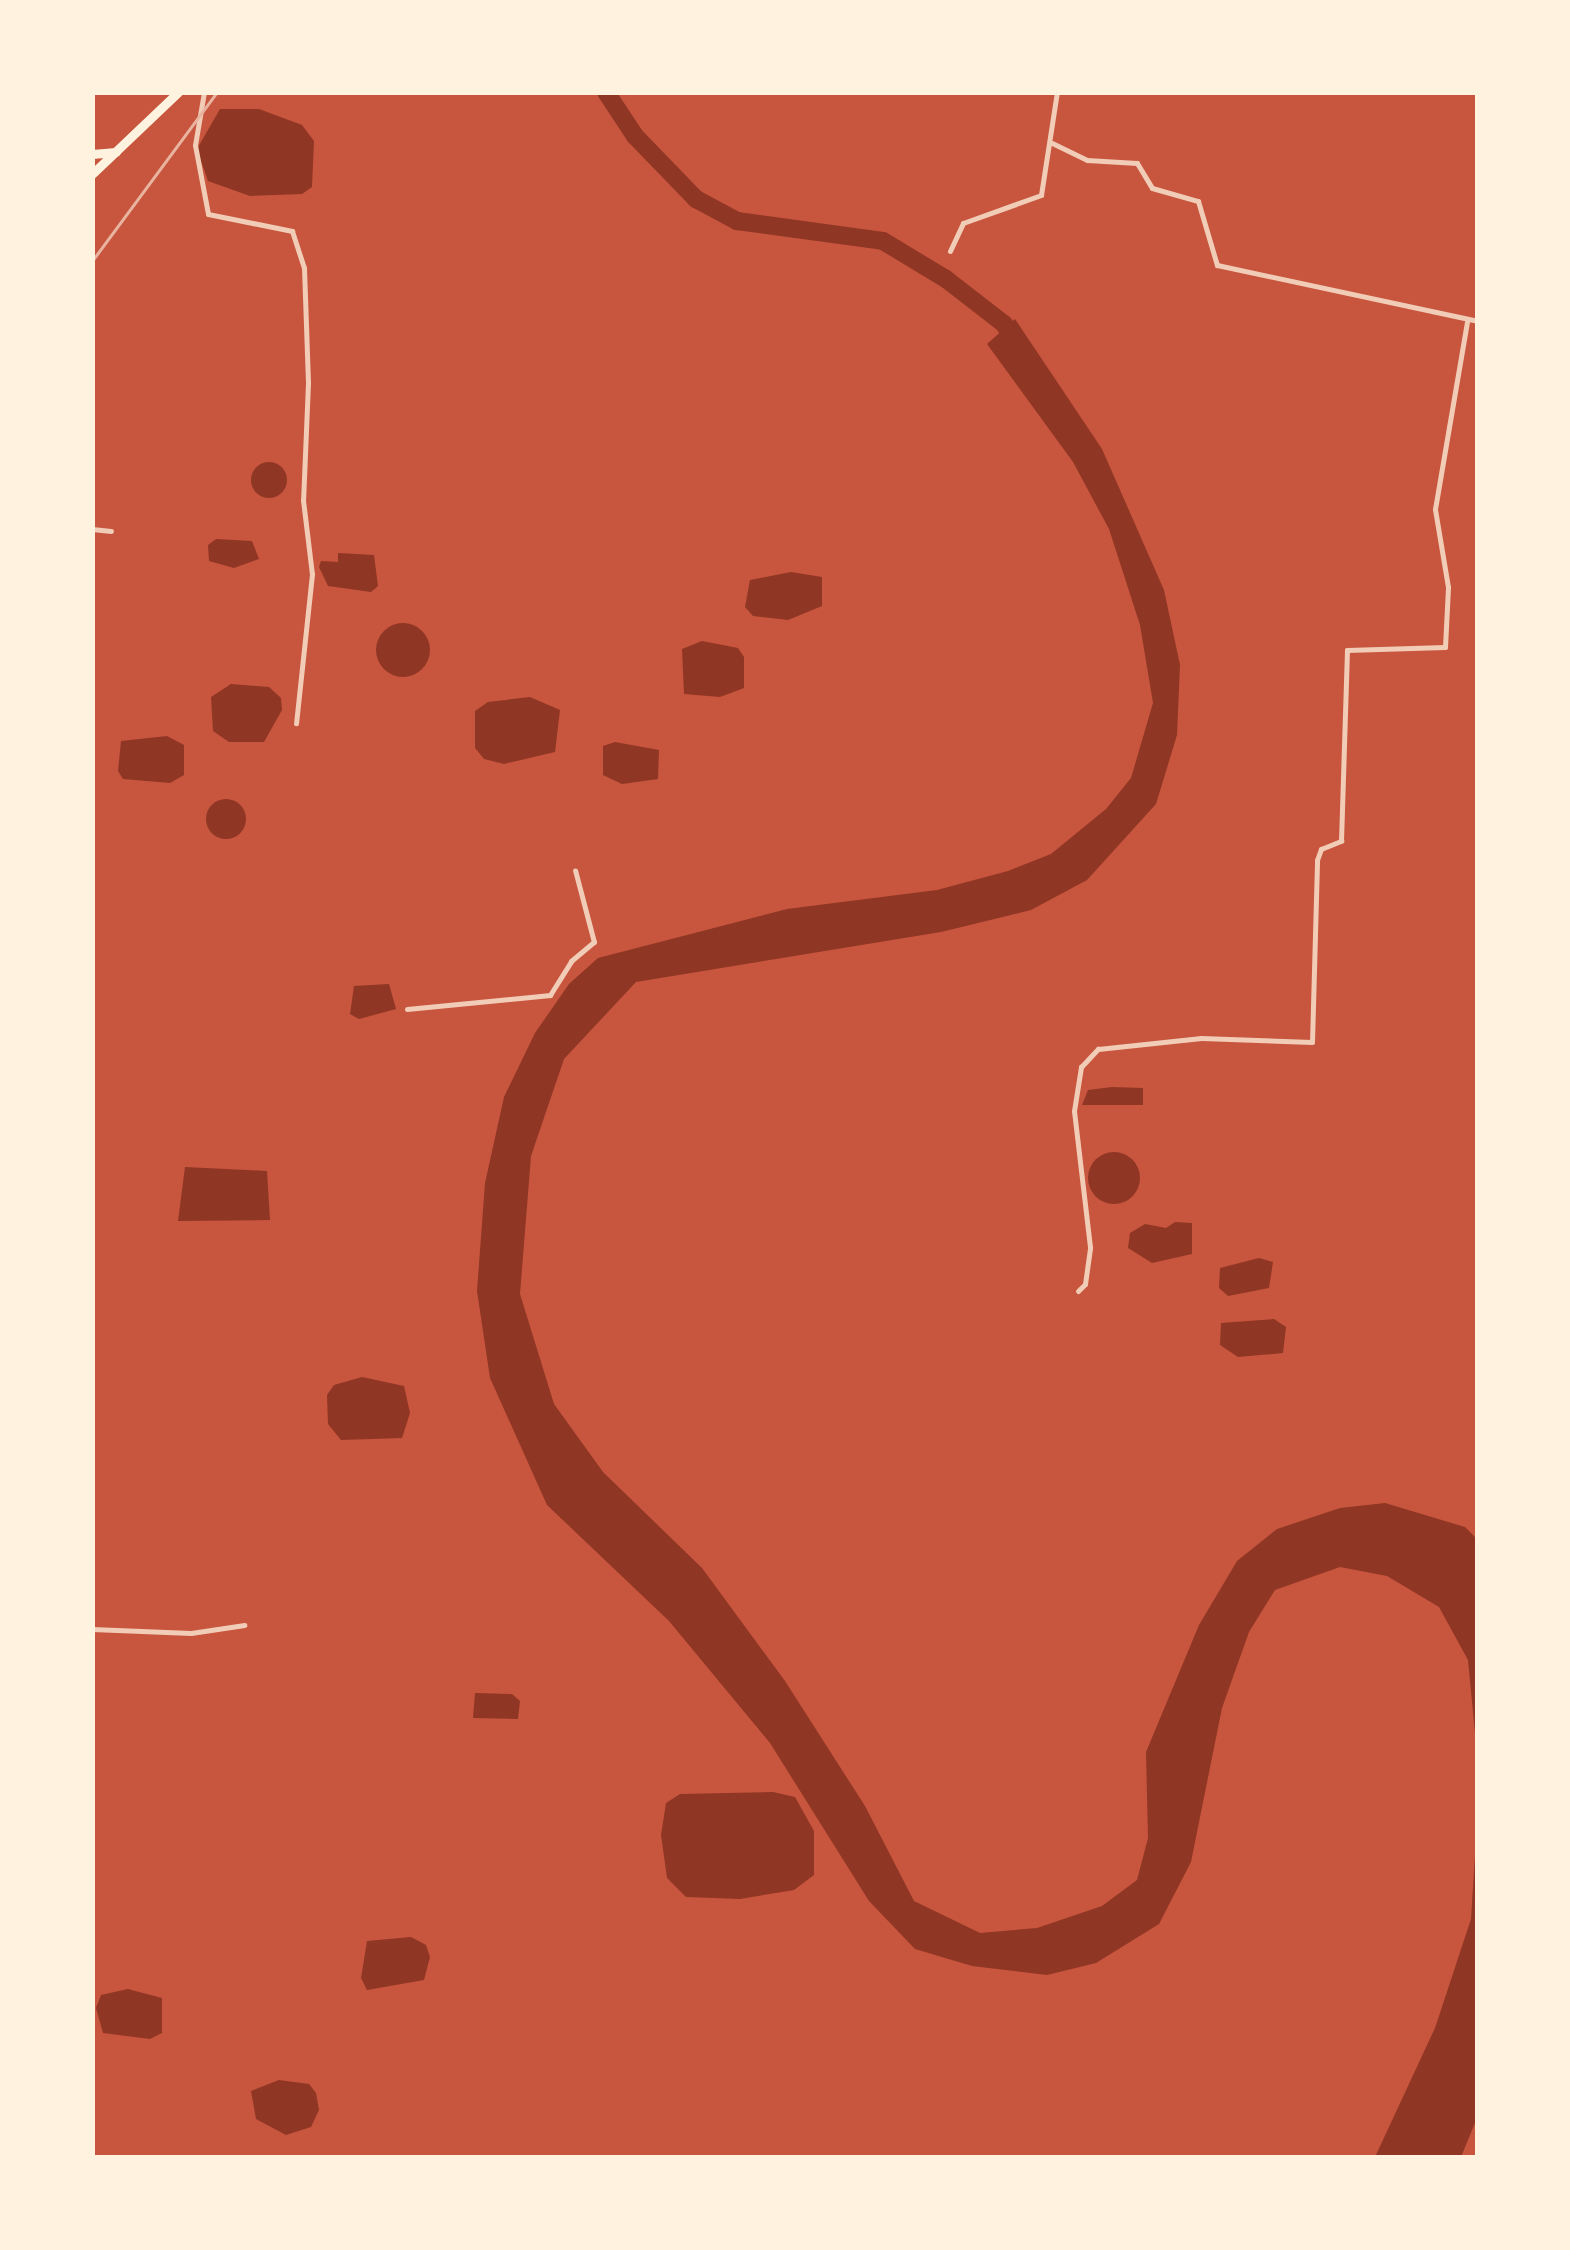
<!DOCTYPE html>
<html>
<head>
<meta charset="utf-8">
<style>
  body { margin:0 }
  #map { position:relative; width:1570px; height:2250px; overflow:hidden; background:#c8553d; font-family:Karla,sans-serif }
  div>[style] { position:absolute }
  .water>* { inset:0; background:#8f3625 }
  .round { border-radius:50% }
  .river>* { height:18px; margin:-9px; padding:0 9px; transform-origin:9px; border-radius:9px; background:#8f3625 }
  .minor>* { height:5px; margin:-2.5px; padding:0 2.5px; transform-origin:2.5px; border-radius:2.5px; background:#f1ccb7 }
  .primary>* { height:9px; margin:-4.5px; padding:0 4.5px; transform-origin:4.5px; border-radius:4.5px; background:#fff3e0 }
  .trunk>* { height:9px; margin:-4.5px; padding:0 4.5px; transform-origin:4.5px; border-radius:4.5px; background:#fff3e0 }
  .rail>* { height:2.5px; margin:-1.25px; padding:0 1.25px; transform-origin:1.25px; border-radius:1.25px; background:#e9b49f }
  span { translate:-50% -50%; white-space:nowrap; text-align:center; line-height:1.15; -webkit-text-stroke:9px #fff3e0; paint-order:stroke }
  .frame { position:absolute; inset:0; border:95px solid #fff3e0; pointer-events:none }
</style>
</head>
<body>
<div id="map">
  <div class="water">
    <div style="clip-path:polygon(220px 109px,259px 109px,302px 125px,314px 141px,312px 187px,302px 194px,250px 196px,208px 181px,197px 149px)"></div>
    <div style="clip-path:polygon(1015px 319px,1102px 449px,1164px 590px,1180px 665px,1177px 735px,1156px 804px,1087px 880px,1031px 910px,941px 932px,636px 982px,564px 1059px,531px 1156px,520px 1294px,554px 1404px,603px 1472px,702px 1568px,785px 1681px,865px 1806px,914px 1901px,980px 1933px,1037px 1928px,1102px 1906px,1137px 1880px,1148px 1838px,1146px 1752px,1199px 1625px,1237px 1561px,1277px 1529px,1340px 1508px,1385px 1503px,1465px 1527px,1477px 1539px,1477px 1754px,1468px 1660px,1439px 1607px,1387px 1576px,1340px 1567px,1275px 1590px,1249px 1632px,1222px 1708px,1191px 1862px,1159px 1924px,1096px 1963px,1047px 1975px,972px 1966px,915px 1949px,869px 1901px,770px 1743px,669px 1621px,547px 1505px,490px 1378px,477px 1291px,485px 1183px,504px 1097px,535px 1033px,569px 984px,598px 958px,787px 909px,937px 890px,1008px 871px,1051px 854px,1106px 809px,1131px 778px,1153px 703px,1140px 625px,1109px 529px,1073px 462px,987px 344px)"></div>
    <div class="round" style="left:251px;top:462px;width:36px;height:36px"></div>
    <div style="clip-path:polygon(216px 539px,252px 541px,259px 559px,234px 568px,209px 561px,208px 545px)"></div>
    <div style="clip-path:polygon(338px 553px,374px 555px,378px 586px,371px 592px,328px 586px,319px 567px,321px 561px,338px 562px)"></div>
    <div style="clip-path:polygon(791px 572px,822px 577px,822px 606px,788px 620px,753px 616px,745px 607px,750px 580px)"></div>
    <div class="round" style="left:376px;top:623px;width:54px;height:54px"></div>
    <div style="clip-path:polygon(702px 641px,738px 648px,744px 657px,744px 688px,720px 697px,684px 694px,682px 649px)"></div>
    <div style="clip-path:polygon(231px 684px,269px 687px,281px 698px,282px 710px,264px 742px,229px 742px,213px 731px,211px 697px)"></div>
    <div style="clip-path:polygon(530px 697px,560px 710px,555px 752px,504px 764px,484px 759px,475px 748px,475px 711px,488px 702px)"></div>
    <div style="clip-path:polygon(167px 736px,184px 745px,184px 775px,170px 783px,123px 779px,118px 771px,121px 741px)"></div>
    <div style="clip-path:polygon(615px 742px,659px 750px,658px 779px,622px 784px,603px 775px,603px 746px)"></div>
    <div class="round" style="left:206px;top:799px;width:40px;height:40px"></div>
    <div style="clip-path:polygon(389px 984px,396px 1009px,359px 1019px,350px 1014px,354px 986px)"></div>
    <div style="clip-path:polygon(1112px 1087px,1143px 1088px,1143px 1105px,1082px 1105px,1088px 1090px)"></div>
    <div class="round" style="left:1088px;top:1152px;width:52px;height:52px"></div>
    <div style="clip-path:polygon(185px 1167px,267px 1171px,270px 1220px,178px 1221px)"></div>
    <div style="clip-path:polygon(1175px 1222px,1192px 1223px,1192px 1254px,1152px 1263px,1128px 1248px,1130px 1233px,1145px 1224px,1166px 1228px)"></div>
    <div style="clip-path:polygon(1259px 1258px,1273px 1262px,1269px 1288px,1228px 1296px,1219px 1288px,1220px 1268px)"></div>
    <div style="clip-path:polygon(1274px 1319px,1286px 1327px,1283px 1353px,1238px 1357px,1220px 1345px,1221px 1323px)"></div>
    <div style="clip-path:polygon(362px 1377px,404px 1386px,410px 1413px,402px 1438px,341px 1440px,328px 1424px,327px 1395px,334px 1385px)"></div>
    <div style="clip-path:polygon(475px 1693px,512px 1694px,520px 1701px,518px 1719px,473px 1718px)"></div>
    <div style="clip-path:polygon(773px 1792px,795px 1797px,814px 1831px,814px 1875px,794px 1890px,740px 1899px,686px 1897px,667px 1878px,661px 1835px,666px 1803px,680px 1794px)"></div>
    <div style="clip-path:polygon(1477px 1823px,1477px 2118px,1461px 2157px,1375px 2157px,1435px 2028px,1471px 1919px)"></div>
    <div style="clip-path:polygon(411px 1937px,426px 1945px,430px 1957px,424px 1980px,367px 1990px,361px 1978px,367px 1941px)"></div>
    <div style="clip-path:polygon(128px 1989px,162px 1998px,162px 2033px,150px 2039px,103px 2033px,96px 2008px,101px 1995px)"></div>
    <div style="clip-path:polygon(279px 2080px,309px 2084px,316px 2093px,319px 2110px,311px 2127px,286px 2135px,256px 2119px,251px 2091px)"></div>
  </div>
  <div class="river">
    <div style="left:606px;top:92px;width:53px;rotate:56.6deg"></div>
    <div style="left:635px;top:136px;width:88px;rotate:45.9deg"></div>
    <div style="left:696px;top:199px;width:47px;rotate:28.2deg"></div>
    <div style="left:737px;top:221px;width:147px;rotate:7.8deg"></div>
    <div style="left:883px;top:241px;width:74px;rotate:31.1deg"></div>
    <div style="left:946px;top:279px;width:73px;rotate:37.8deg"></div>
    <div style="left:1004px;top:324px;width:28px;rotate:55deg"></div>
  </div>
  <div class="minor">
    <div style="left:204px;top:92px;width:54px;rotate:99.6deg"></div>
    <div style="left:195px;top:145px;width:70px;rotate:79.3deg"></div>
    <div style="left:208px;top:214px;width:86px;rotate:11.4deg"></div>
    <div style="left:292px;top:231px;width:39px;rotate:72deg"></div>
    <div style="left:304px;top:268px;width:115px;rotate:88deg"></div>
    <div style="left:308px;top:383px;width:117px;rotate:92.4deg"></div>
    <div style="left:303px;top:500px;width:75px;rotate:83.1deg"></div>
    <div style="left:312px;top:574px;width:150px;rotate:96.1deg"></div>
    <div style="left:1052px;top:143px;width:39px;rotate:26deg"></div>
    <div style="left:1087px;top:160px;width:50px;rotate:3.4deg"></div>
    <div style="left:1137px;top:163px;width:29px;rotate:59deg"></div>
    <div style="left:1152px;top:188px;width:48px;rotate:15.8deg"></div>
    <div style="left:1198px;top:201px;width:67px;rotate:73.5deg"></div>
    <div style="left:1217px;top:265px;width:267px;rotate:12.1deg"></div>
    <div style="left:950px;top:251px;width:31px;rotate:-65deg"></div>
    <div style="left:963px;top:223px;width:83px;rotate:-19.7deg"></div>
    <div style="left:1041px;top:195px;width:104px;rotate:-81.2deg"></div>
    <div style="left:92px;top:529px;width:19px;rotate:6deg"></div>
    <div style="left:407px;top:1009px;width:144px;rotate:-5.6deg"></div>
    <div style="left:550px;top:995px;width:40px;rotate:-58deg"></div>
    <div style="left:571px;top:961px;width:30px;rotate:-40deg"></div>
    <div style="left:594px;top:942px;width:74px;rotate:-104.8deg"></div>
    <div style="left:1078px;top:1291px;width:10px;rotate:-45deg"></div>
    <div style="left:1085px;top:1284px;width:37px;rotate:-82deg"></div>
    <div style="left:1090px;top:1247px;width:137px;rotate:-96.7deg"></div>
    <div style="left:1074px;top:1111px;width:45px;rotate:-81deg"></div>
    <div style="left:1081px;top:1067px;width:25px;rotate:-47deg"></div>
    <div style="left:1098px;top:1049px;width:104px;rotate:-6.1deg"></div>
    <div style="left:1201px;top:1038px;width:111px;rotate:2.1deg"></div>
    <div style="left:1312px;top:1042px;width:182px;rotate:-88.4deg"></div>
    <div style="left:1317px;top:860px;width:12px;rotate:-70deg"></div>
    <div style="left:1321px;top:849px;width:22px;rotate:-22deg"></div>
    <div style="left:1341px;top:841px;width:191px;rotate:-88.2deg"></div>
    <div style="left:1347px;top:650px;width:98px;rotate:-1.8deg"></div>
    <div style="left:1445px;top:647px;width:60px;rotate:-87.1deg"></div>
    <div style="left:1448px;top:587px;width:79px;rotate:-99.5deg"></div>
    <div style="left:1435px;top:509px;width:190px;rotate:-80.3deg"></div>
    <div style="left:92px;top:1629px;width:99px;rotate:2.3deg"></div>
    <div style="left:191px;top:1633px;width:54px;rotate:-8.6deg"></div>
  </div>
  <div class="primary">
    <div style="left:92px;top:154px;width:24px;rotate:-5deg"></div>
  </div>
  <div class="trunk">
    <div style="left:92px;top:174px;width:119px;rotate:-43.6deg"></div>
  </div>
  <div class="rail">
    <div style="left:92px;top:261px;width:210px;rotate:-53.5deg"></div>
  </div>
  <div class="frame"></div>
</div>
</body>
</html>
